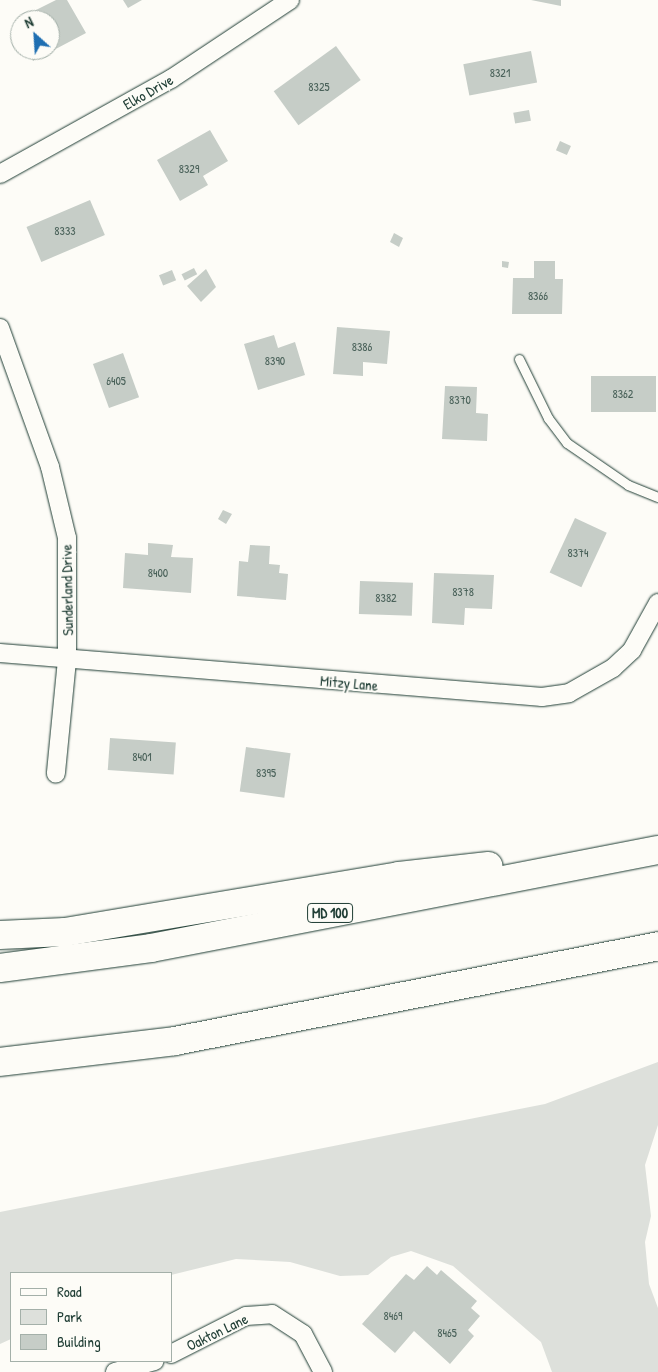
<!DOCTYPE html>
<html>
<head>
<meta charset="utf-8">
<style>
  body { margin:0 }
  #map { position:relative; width:658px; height:1372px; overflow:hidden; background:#fdfcf7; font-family:"Patrick Hand",sans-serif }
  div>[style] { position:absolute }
  .green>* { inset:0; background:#dde0db }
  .building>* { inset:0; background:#c6cdc7; transform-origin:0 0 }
  .roads { filter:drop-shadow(0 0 1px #1f3d34) drop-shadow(0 0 1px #1f3d34) }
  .service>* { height:9px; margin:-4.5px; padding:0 4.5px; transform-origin:4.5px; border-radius:4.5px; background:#fdfcf7 }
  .minor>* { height:18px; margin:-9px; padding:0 9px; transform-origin:9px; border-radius:9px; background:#fdfcf7 }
  .motorway>* { height:28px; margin:-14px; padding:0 14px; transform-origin:14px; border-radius:14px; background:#fdfcf7 }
  span { translate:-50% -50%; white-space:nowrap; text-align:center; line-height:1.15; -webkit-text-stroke:4px #fdfcf7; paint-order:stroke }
  .number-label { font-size:12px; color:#496159 }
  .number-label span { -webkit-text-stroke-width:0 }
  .shield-label span { padding:1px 4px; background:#fdfcf7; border:1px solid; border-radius:4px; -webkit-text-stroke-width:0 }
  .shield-label { font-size:14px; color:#1f3d34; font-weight:700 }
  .street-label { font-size:15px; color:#1f3d34 }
  .legend { position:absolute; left:10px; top:1272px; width:162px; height:90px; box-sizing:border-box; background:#fdfcf7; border:1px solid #a4b0a9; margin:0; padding:6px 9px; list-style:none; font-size:15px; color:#1f3d34 }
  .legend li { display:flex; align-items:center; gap:10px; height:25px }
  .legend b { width:25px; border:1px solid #a4b0a9 }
  .north { position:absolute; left:10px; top:10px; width:50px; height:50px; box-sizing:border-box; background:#fdfcf7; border:1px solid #a4b0a9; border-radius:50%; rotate:334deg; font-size:14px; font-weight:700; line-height:20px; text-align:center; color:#1f3d34 }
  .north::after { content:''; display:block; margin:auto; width:18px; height:22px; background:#1f6fb2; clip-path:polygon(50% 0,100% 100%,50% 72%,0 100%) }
</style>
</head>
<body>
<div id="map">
  <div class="green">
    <div style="clip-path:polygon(658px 1062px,658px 1125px,645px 1165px,651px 1216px,645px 1242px,649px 1284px,658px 1308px,658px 1372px,552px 1372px,541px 1342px,453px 1266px,411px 1251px,391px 1257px,368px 1275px,340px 1276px,290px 1262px,236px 1259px,171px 1275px,11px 1273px,11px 1339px,0 1344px,0 1212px,545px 1104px)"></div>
  </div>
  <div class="building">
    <div style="clip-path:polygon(56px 0,67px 0,86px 33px,33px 61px,27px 50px,50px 50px,50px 20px,22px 17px)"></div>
    <div style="clip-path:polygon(123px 0,142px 0,128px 8px)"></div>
    <div style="clip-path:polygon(531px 0,561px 0,561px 6px)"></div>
    <div style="clip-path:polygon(20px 24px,20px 39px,13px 28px)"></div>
    <div style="left:336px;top:46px;width:42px;height:77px;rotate:54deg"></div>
    <div style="left:531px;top:51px;width:32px;height:69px;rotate:79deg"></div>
    <div style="left:529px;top:110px;width:11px;height:16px;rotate:80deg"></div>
    <div style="clip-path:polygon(210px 130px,228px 161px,203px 176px,208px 185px,180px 201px,157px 160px)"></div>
    <div style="left:560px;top:141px;width:12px;height:10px;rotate:24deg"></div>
    <div style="left:90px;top:200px;width:38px;height:69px;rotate:67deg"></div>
    <div style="clip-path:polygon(394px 233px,403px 238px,399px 247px,390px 242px)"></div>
    <div style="clip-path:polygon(502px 261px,509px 262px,508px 268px,502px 267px)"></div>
    <div style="clip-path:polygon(534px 261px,555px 261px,555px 279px,563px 279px,562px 314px,512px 314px,513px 278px,534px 278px)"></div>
    <div style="left:194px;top:268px;width:7px;height:14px;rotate:63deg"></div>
    <div style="clip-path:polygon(206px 269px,216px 287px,201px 302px,187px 286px)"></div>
    <div style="left:172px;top:270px;width:11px;height:14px;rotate:68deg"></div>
    <div style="clip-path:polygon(337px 327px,390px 331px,387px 364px,363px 362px,363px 376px,333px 374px)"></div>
    <div style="clip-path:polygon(274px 335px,278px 348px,295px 342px,305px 375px,258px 390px,244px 344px)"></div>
    <div style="left:123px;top:353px;width:47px;height:32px;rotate:70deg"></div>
    <div style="left:591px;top:376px;width:65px;height:36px"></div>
    <div style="clip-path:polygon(445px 386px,477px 387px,476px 413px,488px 414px,487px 441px,442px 439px)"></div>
    <div style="clip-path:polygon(223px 510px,232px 514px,226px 524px,218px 519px)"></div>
    <div style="left:575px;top:518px;width:35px;height:60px;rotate:25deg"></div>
    <div style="clip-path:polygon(148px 543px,173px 545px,171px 557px,193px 558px,191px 593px,123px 588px,125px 553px,148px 555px)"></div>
    <div style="clip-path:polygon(250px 545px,270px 546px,269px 564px,280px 565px,279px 573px,288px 574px,286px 600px,237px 596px,239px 561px,248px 562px)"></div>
    <div style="clip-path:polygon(434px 573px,494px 575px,492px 609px,465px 608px,464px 625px,432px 623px)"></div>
    <div style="left:360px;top:581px;width:53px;height:33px;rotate:2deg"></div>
    <div style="left:110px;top:738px;width:66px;height:32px;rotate:4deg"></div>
    <div style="left:246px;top:747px;width:45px;height:45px;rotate:8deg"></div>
    <div style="clip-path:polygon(427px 1266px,437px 1275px,441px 1270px,477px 1301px,471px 1308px,480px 1316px,468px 1330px,474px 1336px,450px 1364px,414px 1331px,395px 1353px,362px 1324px,406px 1274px,414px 1280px)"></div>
  </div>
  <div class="roads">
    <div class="service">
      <div style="left:519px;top:359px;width:66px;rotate:63.8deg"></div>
      <div style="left:548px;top:418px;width:31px;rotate:53deg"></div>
      <div style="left:567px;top:443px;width:74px;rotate:34.5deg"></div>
      <div style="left:628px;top:485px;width:32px;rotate:22deg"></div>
    </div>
    <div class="minor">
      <div style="left:0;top:174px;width:196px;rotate:-29.1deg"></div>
      <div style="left:171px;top:79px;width:143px;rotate:-33.6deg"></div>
      <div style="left:0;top:328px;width:148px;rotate:70.2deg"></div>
      <div style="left:50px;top:467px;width:73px;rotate:76.5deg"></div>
      <div style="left:67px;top:538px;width:122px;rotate:90deg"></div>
      <div style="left:67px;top:660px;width:114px;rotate:95.6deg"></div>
      <div style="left:0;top:653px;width:544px;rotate:4.64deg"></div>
      <div style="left:542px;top:697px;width:27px;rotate:-8deg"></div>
      <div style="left:569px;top:693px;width:51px;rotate:-29.6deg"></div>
      <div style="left:613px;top:668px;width:26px;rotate:-43deg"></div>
      <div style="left:632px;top:650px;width:54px;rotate:-61deg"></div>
      <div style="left:171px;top:1354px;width:84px;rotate:-26.9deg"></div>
      <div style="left:246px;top:1316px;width:26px;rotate:-4deg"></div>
      <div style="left:272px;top:1314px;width:37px;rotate:33deg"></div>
      <div style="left:303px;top:1334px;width:43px;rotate:62.2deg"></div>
      <div style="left:115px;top:1372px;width:41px;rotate:-15.4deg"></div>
    </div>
    <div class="motorway">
      <div style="left:0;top:935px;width:65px;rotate:-2.6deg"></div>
      <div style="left:65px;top:932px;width:339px;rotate:-9.5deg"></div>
      <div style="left:399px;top:876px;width:90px;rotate:-6.4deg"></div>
      <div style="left:0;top:968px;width:152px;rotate:-7.5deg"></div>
      <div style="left:151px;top:948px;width:516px;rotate:-10.94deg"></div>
      <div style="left:0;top:1062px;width:176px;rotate:-6.8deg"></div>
      <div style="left:175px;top:1041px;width:492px;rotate:-11.1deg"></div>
    </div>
  </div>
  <div class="number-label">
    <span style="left:500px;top:73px">8321</span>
    <span style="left:319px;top:87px">8325</span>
    <span style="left:189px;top:169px">8329</span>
    <span style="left:65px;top:231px">8333</span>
    <span style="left:538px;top:296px">8366</span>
    <span style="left:362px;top:347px">8386</span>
    <span style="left:275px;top:361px">8390</span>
    <span style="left:116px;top:381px">6405</span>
    <span style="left:623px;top:394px">8362</span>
    <span style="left:460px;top:400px">8370</span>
    <span style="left:578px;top:553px">8374</span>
    <span style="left:158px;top:573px">8400</span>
    <span style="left:463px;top:592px">8378</span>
    <span style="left:386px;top:598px">8382</span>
    <span style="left:142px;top:757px">8401</span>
    <span style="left:266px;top:773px">8395</span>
    <span style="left:393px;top:1316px">8469</span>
    <span style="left:447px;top:1333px">8465</span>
  </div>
  <div class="shield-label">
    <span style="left:330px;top:913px">MD 100</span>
  </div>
  <div class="street-label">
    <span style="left:148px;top:92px;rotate:-30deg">Elko Drive</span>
    <span style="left:67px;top:590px;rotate:-91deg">Sunderland Drive</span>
    <span style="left:349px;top:683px;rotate:5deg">Mitzy Lane</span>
    <span style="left:217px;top:1332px;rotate:-26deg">Oakton Lane</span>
  </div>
  <ul class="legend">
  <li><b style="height:6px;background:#fdfcf7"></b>Road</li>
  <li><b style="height:14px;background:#dde0db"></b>Park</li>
  <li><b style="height:14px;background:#c6cdc7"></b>Building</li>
  </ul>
  <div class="north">N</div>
</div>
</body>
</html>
